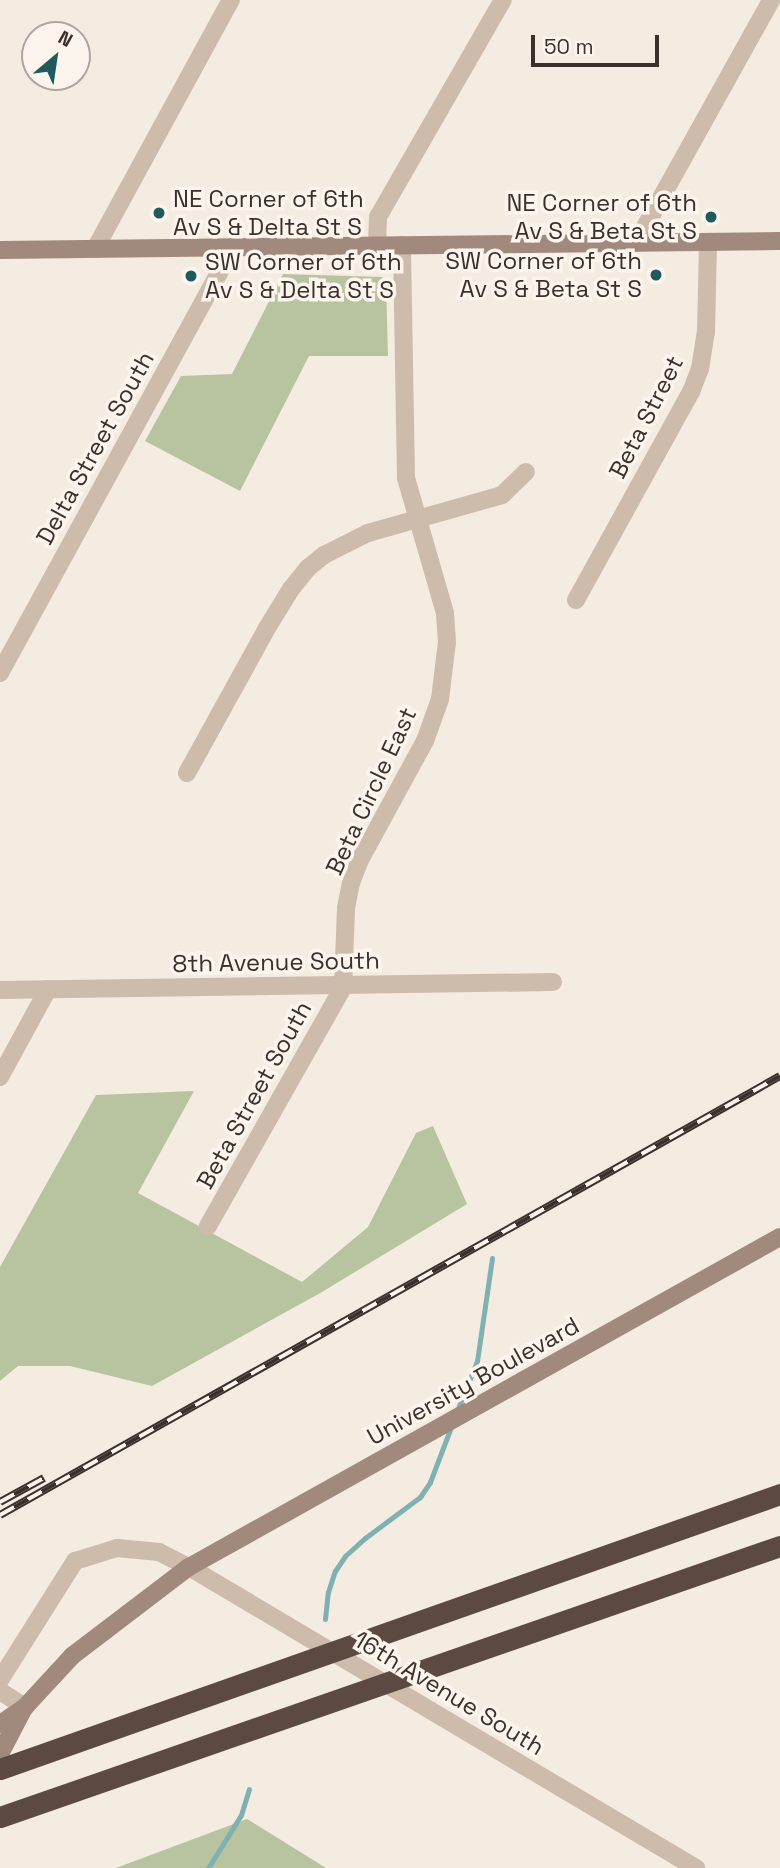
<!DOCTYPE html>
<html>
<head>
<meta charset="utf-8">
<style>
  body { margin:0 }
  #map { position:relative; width:780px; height:1868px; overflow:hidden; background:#f4ebe1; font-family:"Space Grotesk",sans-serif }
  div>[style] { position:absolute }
  .green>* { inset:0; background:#b8c4a0 }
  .stream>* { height:5px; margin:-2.5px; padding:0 2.5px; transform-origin:2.5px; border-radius:2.5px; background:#7fb0b2 }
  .minor>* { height:18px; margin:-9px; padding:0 9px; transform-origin:9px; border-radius:9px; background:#cdbbac }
  .tertiary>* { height:18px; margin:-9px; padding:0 9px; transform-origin:9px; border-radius:9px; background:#cdbbac }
  .secondary>* { height:18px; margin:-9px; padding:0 9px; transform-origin:9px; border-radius:9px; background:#a18a7d }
  .motorway>* { height:21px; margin:-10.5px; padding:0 10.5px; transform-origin:10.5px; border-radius:10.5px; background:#5c4a42 }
  .rail>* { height:8px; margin-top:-4px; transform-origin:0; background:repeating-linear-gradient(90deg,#fbf5ee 0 16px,#3b302b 0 32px); box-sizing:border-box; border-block:2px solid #3b302b }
  .dots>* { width:19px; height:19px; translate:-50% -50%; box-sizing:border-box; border:4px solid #fbf5ee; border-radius:50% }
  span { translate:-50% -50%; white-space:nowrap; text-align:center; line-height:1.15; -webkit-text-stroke:7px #fbf5ee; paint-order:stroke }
  .poi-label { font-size:24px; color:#3b302b }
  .left { translate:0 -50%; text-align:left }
  .right { translate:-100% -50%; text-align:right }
  .street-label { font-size:24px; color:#3b302b }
  .north { position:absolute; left:21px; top:21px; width:70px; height:70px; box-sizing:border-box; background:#fbf5ee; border:2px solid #aea6a0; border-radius:50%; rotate:29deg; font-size:19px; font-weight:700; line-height:28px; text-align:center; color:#3b302b }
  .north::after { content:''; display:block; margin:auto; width:24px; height:32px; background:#1f5a5e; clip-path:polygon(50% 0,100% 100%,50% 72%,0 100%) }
  .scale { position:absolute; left:531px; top:35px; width:128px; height:32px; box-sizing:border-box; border:4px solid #3b302b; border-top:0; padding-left:9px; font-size:21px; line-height:24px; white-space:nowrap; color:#3b302b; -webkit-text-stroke:5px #fbf5ee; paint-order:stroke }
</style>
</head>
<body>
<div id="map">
  <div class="green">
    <div style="clip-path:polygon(283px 274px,382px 277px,386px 283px,388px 356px,309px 356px,240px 491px,145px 441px,181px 376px,232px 374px)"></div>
    <div style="clip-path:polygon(194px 1091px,138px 1193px,302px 1282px,368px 1227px,416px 1133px,433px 1126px,467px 1204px,322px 1292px,152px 1386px,70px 1366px,18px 1366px,0 1381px,0 1267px,96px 1095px)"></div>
    <div style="clip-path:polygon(247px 1819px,326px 1868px,116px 1868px)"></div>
  </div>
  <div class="stream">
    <div style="left:457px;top:1411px;width:54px;rotate:-68.2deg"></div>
    <div style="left:477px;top:1361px;width:104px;rotate:-81.7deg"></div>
    <div style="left:325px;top:1619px;width:27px;rotate:-84deg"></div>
    <div style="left:328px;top:1592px;width:22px;rotate:-72deg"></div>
    <div style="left:335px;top:1571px;width:18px;rotate:-56deg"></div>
    <div style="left:345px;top:1556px;width:27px;rotate:-42deg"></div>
    <div style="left:365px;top:1538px;width:69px;rotate:-36.7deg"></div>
    <div style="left:420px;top:1497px;width:18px;rotate:-56deg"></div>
    <div style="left:430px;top:1482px;width:59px;rotate:-69.1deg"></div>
    <div style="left:208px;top:1868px;width:62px;rotate:-58.1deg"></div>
    <div style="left:241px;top:1815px;width:27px;rotate:-73deg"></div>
  </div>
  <div class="minor">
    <div style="left:636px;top:243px;width:278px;rotate:-60.9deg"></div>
    <div style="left:377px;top:245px;width:28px;rotate:-88deg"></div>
    <div style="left:378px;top:217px;width:250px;rotate:-60.1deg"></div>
    <div style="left:95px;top:249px;width:284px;rotate:-61.4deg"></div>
    <div style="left:576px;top:600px;width:238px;rotate:-61.1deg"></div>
    <div style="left:691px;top:392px;width:25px;rotate:-69deg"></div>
    <div style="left:700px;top:369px;width:37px;rotate:-81deg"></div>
    <div style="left:706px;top:332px;width:90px;rotate:-88.7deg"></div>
    <div style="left:0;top:673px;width:486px;rotate:-61.3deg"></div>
    <div style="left:187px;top:773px;width:166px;rotate:-61.1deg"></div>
    <div style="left:267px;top:628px;width:46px;rotate:-58.4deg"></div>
    <div style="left:291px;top:589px;width:27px;rotate:-51deg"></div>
    <div style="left:308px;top:568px;width:21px;rotate:-39deg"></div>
    <div style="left:324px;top:555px;width:49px;rotate:-26.6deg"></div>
    <div style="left:368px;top:533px;width:139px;rotate:-15.8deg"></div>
    <div style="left:502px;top:495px;width:33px;rotate:-44deg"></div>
    <div style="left:0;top:990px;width:553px;rotate:-0.83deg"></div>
    <div style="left:0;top:1077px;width:100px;rotate:-61.4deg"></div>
    <div style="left:208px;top:1226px;width:274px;rotate:-60.5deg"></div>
    <div style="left:343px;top:987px;width:79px;rotate:-87.8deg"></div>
    <div style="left:346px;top:908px;width:25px;rotate:-79deg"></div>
    <div style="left:351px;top:883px;width:25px;rotate:-69deg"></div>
    <div style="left:360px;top:860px;width:136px;rotate:-61.4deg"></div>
    <div style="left:425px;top:741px;width:45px;rotate:-70.3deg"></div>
    <div style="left:440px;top:699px;width:57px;rotate:-83deg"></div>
    <div style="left:447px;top:642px;width:29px;rotate:-94deg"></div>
    <div style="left:445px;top:613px;width:141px;rotate:-106.1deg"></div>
    <div style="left:406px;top:478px;width:233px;rotate:-91deg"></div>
    <div style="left:0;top:1680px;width:141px;rotate:-57.8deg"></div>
    <div style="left:75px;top:1561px;width:44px;rotate:-17.2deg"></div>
    <div style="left:117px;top:1548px;width:42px;rotate:5.4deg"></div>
    <div style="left:159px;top:1552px;width:34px;rotate:27deg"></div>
    <div style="left:0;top:1691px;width:30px;rotate:33deg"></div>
  </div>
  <div class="tertiary">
    <div style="left:189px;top:1567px;width:590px;rotate:30.7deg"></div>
  </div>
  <div class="secondary">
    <div style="left:0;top:250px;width:780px;rotate:-0.66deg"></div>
    <div style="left:0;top:1724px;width:30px;rotate:-34deg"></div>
    <div style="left:25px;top:1707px;width:69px;rotate:-47.3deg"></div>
    <div style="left:72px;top:1656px;width:147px;rotate:-37.3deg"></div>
    <div style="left:189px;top:1567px;width:677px;rotate:-29.18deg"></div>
    <div style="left:0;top:1754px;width:50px;rotate:-62.4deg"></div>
  </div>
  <div class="motorway">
    <div style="left:0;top:1769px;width:827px;rotate:-19.42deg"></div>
    <div style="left:0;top:1817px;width:826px;rotate:-19.16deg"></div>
  </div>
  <div class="rail">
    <div style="left:0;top:1502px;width:50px;rotate:-28.6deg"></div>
    <div style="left:0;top:1515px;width:895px;rotate:-29.37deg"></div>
  </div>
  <div class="dots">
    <div style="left:159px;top:213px;background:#1f5a5e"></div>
    <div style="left:711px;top:217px;background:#1f5a5e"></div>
    <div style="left:656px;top:275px;background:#1f5a5e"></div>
    <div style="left:191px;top:276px;background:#1f5a5e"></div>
  </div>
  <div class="poi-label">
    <span class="left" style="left:173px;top:213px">NE Corner of 6th<br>Av S &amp; Delta St S</span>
    <span class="right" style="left:697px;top:217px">NE Corner of 6th<br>Av S &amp; Beta St S</span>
    <span class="right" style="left:642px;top:275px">SW Corner of 6th<br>Av S &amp; Beta St S</span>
    <span class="left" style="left:205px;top:276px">SW Corner of 6th<br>Av S &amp; Delta St S</span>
  </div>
  <div class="street-label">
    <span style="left:646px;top:417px;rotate:-63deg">Beta Street</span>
    <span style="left:95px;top:448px;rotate:-61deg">Delta Street South</span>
    <span style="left:371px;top:791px;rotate:-65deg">Beta Circle East</span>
    <span style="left:276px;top:962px;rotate:-1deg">8th Avenue South</span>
    <span style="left:254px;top:1095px;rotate:-61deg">Beta Street South</span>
    <span style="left:473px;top:1381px;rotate:-29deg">University Boulevard</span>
    <span style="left:449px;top:1693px;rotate:31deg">16th Avenue South</span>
  </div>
  <div class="north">N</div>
  <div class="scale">50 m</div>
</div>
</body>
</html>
